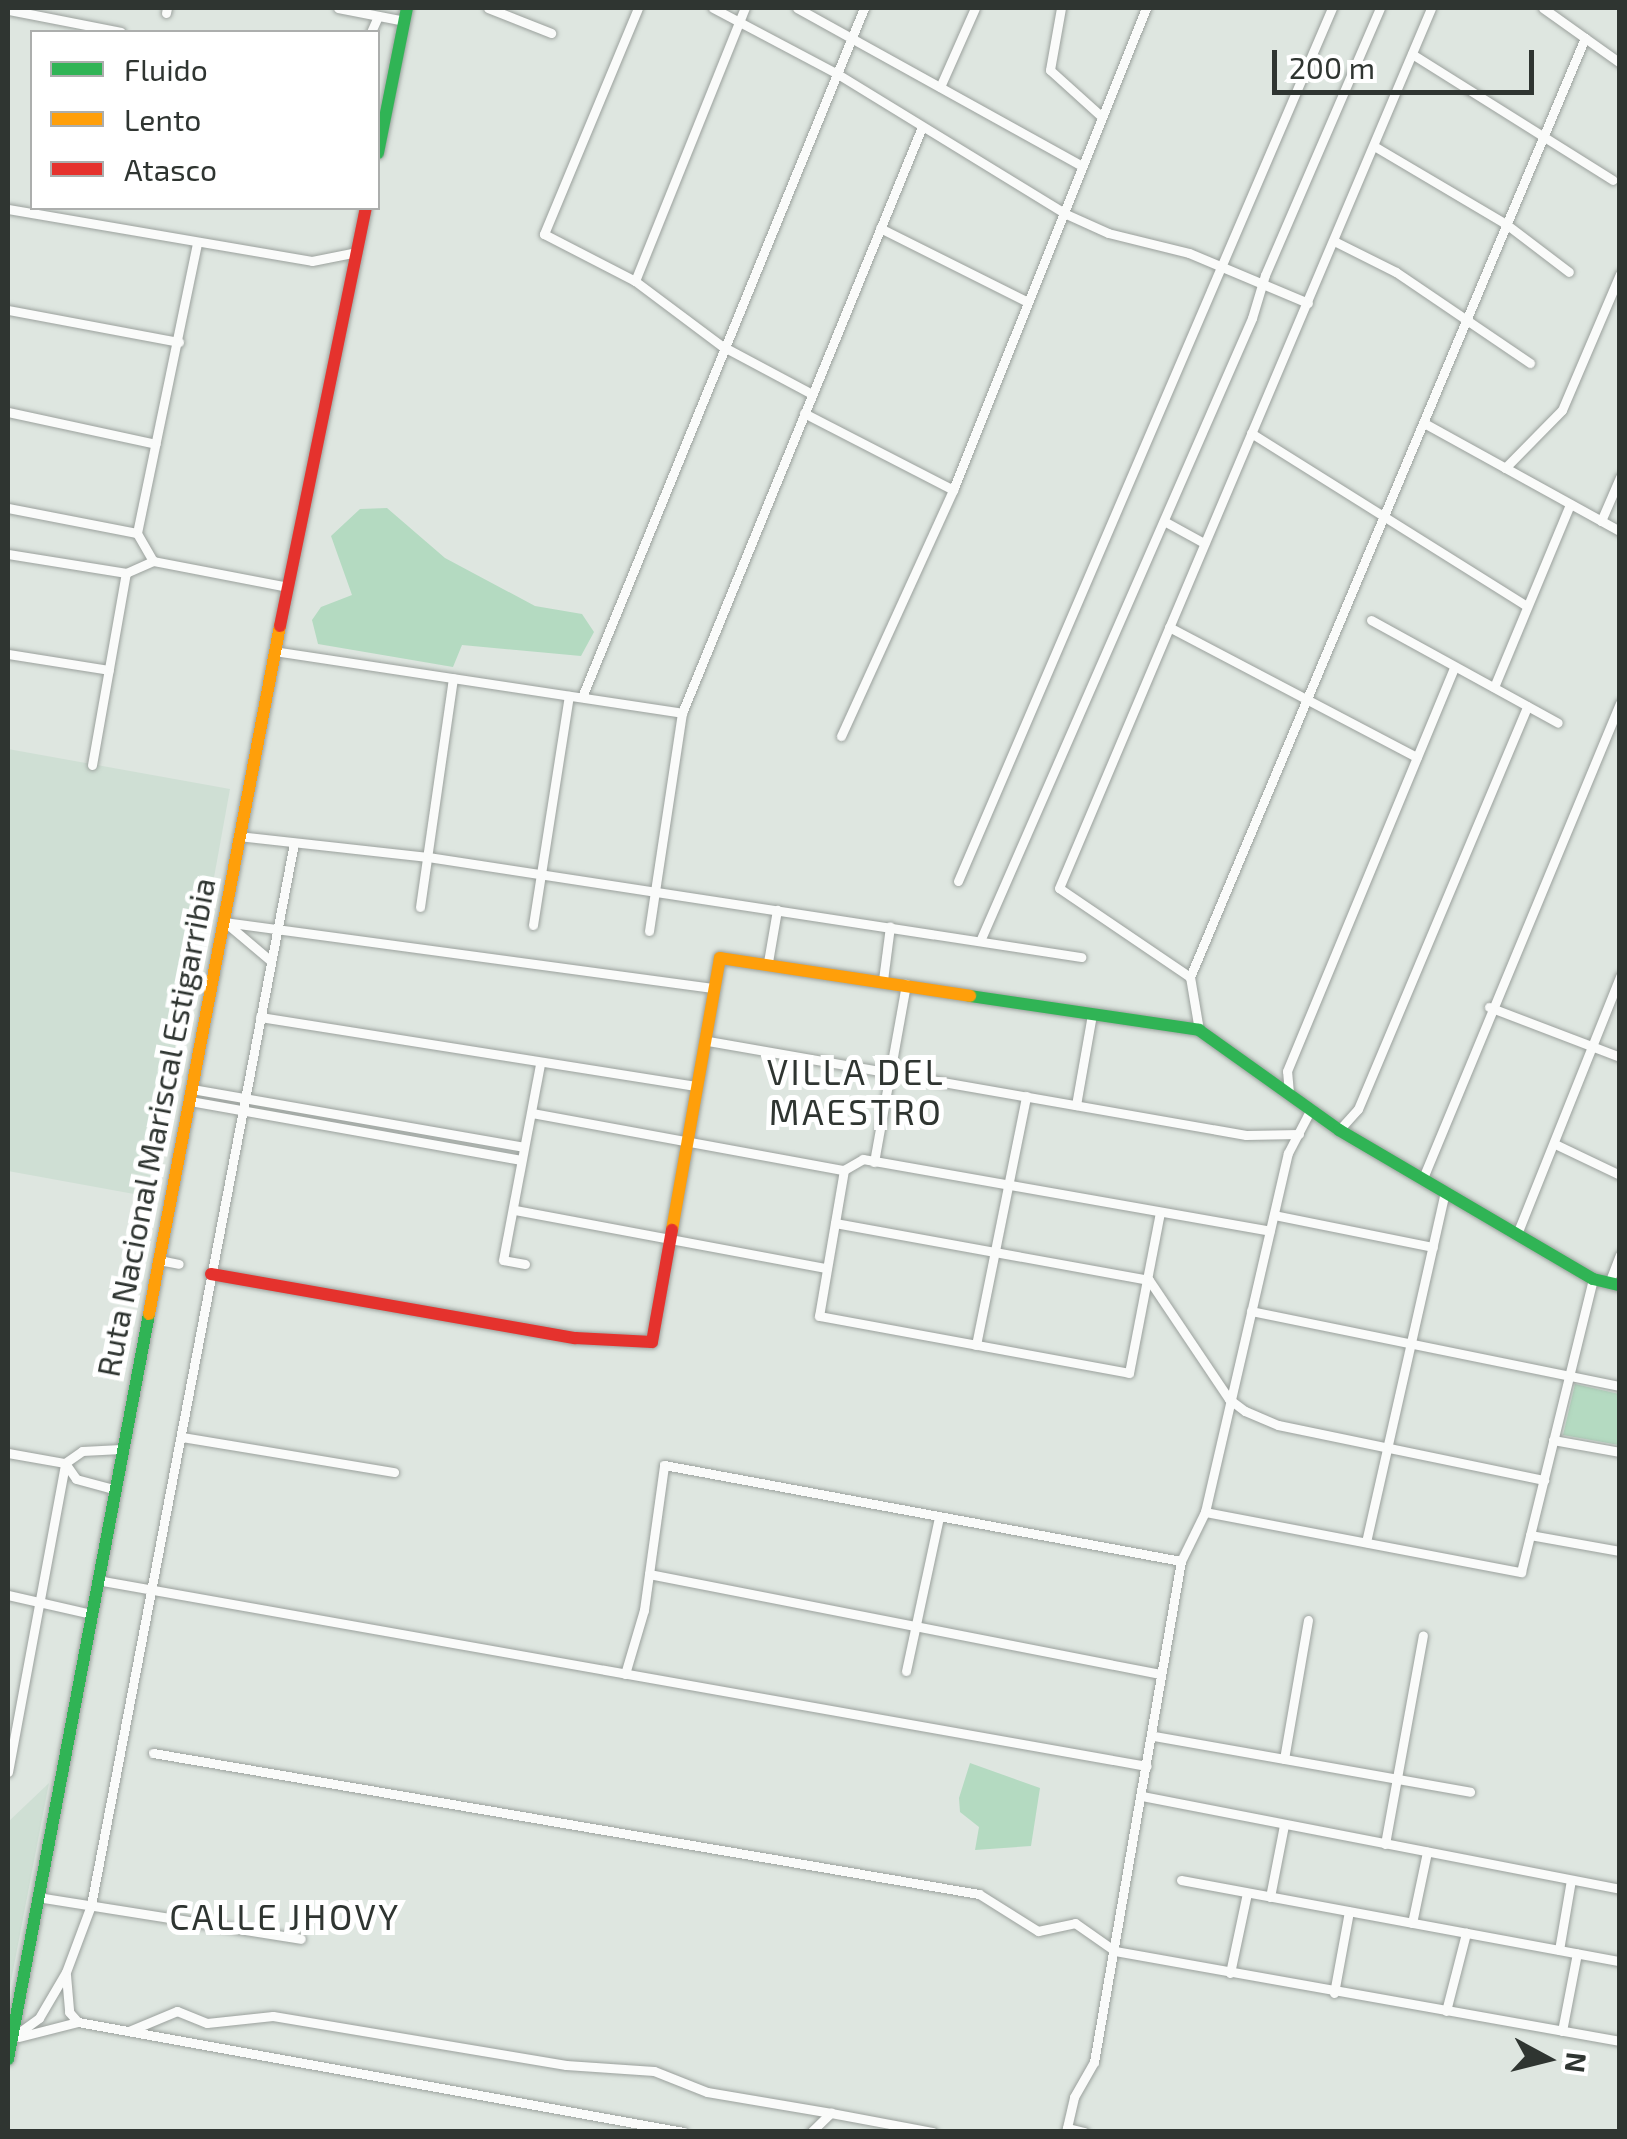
<!DOCTYPE html>
<html>
<head>
<meta charset="utf-8">
<style>
  body { margin:0 }
  #map { position:relative; width:1627px; height:2139px; overflow:hidden; background:#dee6e0; font-family:"Exo 2",sans-serif }
  div>[style] { position:absolute }
  .built>* { inset:0; background:#cfdfd4 }
  .green>* { inset:0; background:#b4dac1 }
  .roads { filter:drop-shadow(0 0 2px #9ba19d) drop-shadow(0 0 2px #9ba19d) }
  .street>* { height:9px; margin:-4.5px; padding:0 4.5px; transform-origin:4.5px; border-radius:4.5px; background:#fafbfa }
  .fast>* { height:12px; margin:-6px; padding:0 6px; transform-origin:6px; border-radius:6px; background:#30b455 }
  .slow>* { height:12px; margin:-6px; padding:0 6px; transform-origin:6px; border-radius:6px; background:#ff9f0a }
  .jam>* { height:12px; margin:-6px; padding:0 6px; transform-origin:6px; border-radius:6px; background:#e5322d }
  span { translate:-50% -50%; white-space:nowrap; text-align:center; line-height:1.15; -webkit-text-stroke:10px #fff; paint-order:stroke }
  .street-label { font-size:32px; color:#2f3531 }
  .neighbourhood-label { font-size:35px; color:#2f3531; letter-spacing:2.5px }
  .frame { position:absolute; inset:0; border:10px solid #2f3531; pointer-events:none }
  .legend { position:absolute; left:30px; top:30px; width:350px; height:180px; box-sizing:border-box; background:#fff; border:2px solid #acaead; margin:0; padding:12px 18px; list-style:none; font-size:30px; color:#2f3531 }
  .legend li { display:flex; align-items:center; gap:20px; height:50px }
  .legend b { width:50px; border:2px solid #acaead }
  .north { position:absolute; left:1497px; top:2009px; width:100px; height:100px; -webkit-text-stroke:8px #fff; paint-order:stroke; rotate:97deg; font-size:28px; font-weight:700; line-height:40px; text-align:center; color:#2f3531 }
  .north::after { content:''; display:block; margin:auto; width:35px; height:45px; background:#2f3531; clip-path:polygon(50% 0,100% 100%,50% 72%,0 100%) }
  .scale { position:absolute; left:1272px; top:50px; width:262px; height:45px; box-sizing:border-box; border:5px solid #2f3531; border-top:0; padding-left:12px; font-size:30px; line-height:35px; white-space:nowrap; color:#2f3531; -webkit-text-stroke:8px #fff; paint-order:stroke }
</style>
</head>
<body>
<div id="map">
  <div class="built">
    <div style="clip-path:polygon(8px 749px,230px 789px,156px 1198px,8px 1171px)"></div>
    <div style="clip-path:polygon(49px 1783px,8px 1997px,8px 1822px)"></div>
  </div>
  <div class="green">
    <div style="clip-path:polygon(387px 508px,445px 558px,535px 606px,582px 614px,594px 632px,581px 656px,462px 645px,453px 667px,318px 644px,312px 620px,321px 607px,352px 595px,331px 536px,360px 509px)"></div>
    <div style="clip-path:polygon(1575px 1384px,1619px 1394px,1619px 1445px,1563px 1435px)"></div>
    <div style="clip-path:polygon(970px 1763px,1040px 1788px,1031px 1846px,975px 1850px,979px 1827px,960px 1812px,959px 1798px)"></div>
  </div>
  <div class="roads">
    <div class="street">
      <div style="left:338px;top:8px;width:68px;rotate:11deg"></div>
      <div style="left:488px;top:8px;width:68px;rotate:21.6deg"></div>
      <div style="left:638px;top:8px;width:245px;rotate:112.6deg"></div>
      <div style="left:544px;top:234px;width:102px;rotate:27.3deg"></div>
      <div style="left:635px;top:281px;width:109px;rotate:36.8deg"></div>
      <div style="left:722px;top:346px;width:102px;rotate:28.1deg"></div>
      <div style="left:713px;top:8px;width:139px;rotate:27.9deg"></div>
      <div style="left:836px;top:73px;width:270px;rotate:31.5deg"></div>
      <div style="left:1066px;top:214px;width:46px;rotate:24.3deg"></div>
      <div style="left:1108px;top:233px;width:83px;rotate:13.9deg"></div>
      <div style="left:1189px;top:253px;width:129px;rotate:22.8deg"></div>
      <div style="left:797px;top:8px;width:326px;rotate:29deg"></div>
      <div style="left:1061px;top:8px;width:63px;rotate:100.1deg"></div>
      <div style="left:1050px;top:70px;width:70px;rotate:42.1deg"></div>
      <div style="left:1543px;top:8px;width:95px;rotate:35.5deg"></div>
      <div style="left:9px;top:10px;width:114px;rotate:11.1deg"></div>
      <div style="left:166px;top:13px;width:5px;rotate:-79deg"></div>
      <div style="left:371px;top:32px;width:17px;rotate:-66deg"></div>
      <div style="left:1412px;top:54px;width:237px;rotate:32.1deg"></div>
      <div style="left:940px;top:87px;width:86px;rotate:-66.1deg"></div>
      <div style="left:1374px;top:146px;width:153px;rotate:30.6deg"></div>
      <div style="left:1506px;top:224px;width:79px;rotate:37.3deg"></div>
      <div style="left:8px;top:209px;width:308px;rotate:9.7deg"></div>
      <div style="left:312px;top:261px;width:46px;rotate:-11.3deg"></div>
      <div style="left:880px;top:228px;width:165px;rotate:26.6deg"></div>
      <div style="left:1334px;top:241px;width:69px;rotate:26.6deg"></div>
      <div style="left:1396px;top:272px;width:162px;rotate:34.2deg"></div>
      <div style="left:635px;top:281px;width:294px;rotate:-68.1deg"></div>
      <div style="left:8px;top:310px;width:174px;rotate:10.6deg"></div>
      <div style="left:8px;top:412px;width:151px;rotate:12.2deg"></div>
      <div style="left:804px;top:413px;width:168px;rotate:27.3deg"></div>
      <div style="left:1424px;top:423px;width:224px;rotate:28.9deg"></div>
      <div style="left:1251px;top:433px;width:326px;rotate:32.1deg"></div>
      <div style="left:1505px;top:468px;width:81px;rotate:-45.5deg"></div>
      <div style="left:1562px;top:410px;width:148px;rotate:-66.9deg"></div>
      <div style="left:8px;top:508px;width:131px;rotate:11deg"></div>
      <div style="left:1164px;top:521px;width:46px;rotate:28.8deg"></div>
      <div style="left:1601px;top:521px;width:48px;rotate:-66.6deg"></div>
      <div style="left:8px;top:554px;width:120px;rotate:9.1deg"></div>
      <div style="left:153px;top:561px;width:32px;rotate:-120deg"></div>
      <div style="left:137px;top:533px;width:295px;rotate:-78.3deg"></div>
      <div style="left:1371px;top:620px;width:213px;rotate:28.8deg"></div>
      <div style="left:1169px;top:627px;width:280px;rotate:27.7deg"></div>
      <div style="left:274px;top:651px;width:413px;rotate:8.6deg"></div>
      <div style="left:8px;top:654px;width:102px;rotate:9deg"></div>
      <div style="left:1494px;top:687px;width:198px;rotate:-67.4deg"></div>
      <div style="left:582px;top:697px;width:744px;rotate:-67.74deg"></div>
      <div style="left:841px;top:736px;width:270px;rotate:-65.5deg"></div>
      <div style="left:953px;top:490px;width:519px;rotate:-68.18deg"></div>
      <div style="left:92px;top:765px;width:195px;rotate:-80deg"></div>
      <div style="left:126px;top:573px;width:30px;rotate:-24deg"></div>
      <div style="left:153px;top:561px;width:137px;rotate:10.9deg"></div>
      <div style="left:238px;top:836px;width:191px;rotate:6.3deg"></div>
      <div style="left:428px;top:857px;width:661px;rotate:8.71deg"></div>
      <div style="left:958px;top:881px;width:950px;rotate:-66.81deg"></div>
      <div style="left:420px;top:907px;width:231px;rotate:-81.8deg"></div>
      <div style="left:224px;top:922px;width:495px;rotate:7.7deg"></div>
      <div style="left:226px;top:923px;width:59px;rotate:40.2deg"></div>
      <div style="left:533px;top:925px;width:232px;rotate:-81.1deg"></div>
      <div style="left:649px;top:931px;width:220px;rotate:-81.4deg"></div>
      <div style="left:682px;top:713px;width:633px;rotate:-67.73deg"></div>
      <div style="left:980px;top:941px;width:680px;rotate:-66.41deg"></div>
      <div style="left:1252px;top:318px;width:45px;rotate:-73.2deg"></div>
      <div style="left:1265px;top:275px;width:291px;rotate:-66.7deg"></div>
      <div style="left:768px;top:962px;width:53px;rotate:-80.2deg"></div>
      <div style="left:1190px;top:977px;width:158px;rotate:-145.8deg"></div>
      <div style="left:1059px;top:888px;width:955px;rotate:-67.08deg"></div>
      <div style="left:883px;top:980px;width:54px;rotate:-82.6deg"></div>
      <div style="left:1489px;top:1007px;width:140px;rotate:20.9deg"></div>
      <div style="left:260px;top:1017px;width:443px;rotate:9deg"></div>
      <div style="left:1199px;top:1030px;width:54px;rotate:-99.6deg"></div>
      <div style="left:1190px;top:977px;width:1019px;rotate:-67.19deg"></div>
      <div style="left:708px;top:1041px;width:546px;rotate:9.91deg"></div>
      <div style="left:1246px;top:1135px;width:53px;rotate:-1.1deg"></div>
      <div style="left:192px;top:1089px;width:336px;rotate:9.9deg"></div>
      <div style="left:1289px;top:1093px;width:22px;rotate:-95deg"></div>
      <div style="left:1287px;top:1071px;width:437px;rotate:-67.5deg"></div>
      <div style="left:190px;top:1101px;width:335px;rotate:10.1deg"></div>
      <div style="left:1076px;top:1105px;width:92px;rotate:-80deg"></div>
      <div style="left:532px;top:1113px;width:317px;rotate:10.4deg"></div>
      <div style="left:844px;top:1170px;width:22px;rotate:-30deg"></div>
      <div style="left:863px;top:1159px;width:413px;rotate:10deg"></div>
      <div style="left:1339px;top:1130px;width:28px;rotate:-48deg"></div>
      <div style="left:1358px;top:1109px;width:437px;rotate:-67.2deg"></div>
      <div style="left:1555px;top:1144px;width:72px;rotate:25.5deg"></div>
      <div style="left:874px;top:1162px;width:181px;rotate:-79.8deg"></div>
      <div style="left:844px;top:1170px;width:148px;rotate:99.7deg"></div>
      <div style="left:819px;top:1316px;width:315px;rotate:10.4deg"></div>
      <div style="left:1129px;top:1373px;width:164px;rotate:-79.1deg"></div>
      <div style="left:1423px;top:1178px;width:514px;rotate:-67.47deg"></div>
      <div style="left:515px;top:1210px;width:315px;rotate:10.6deg"></div>
      <div style="left:1274px;top:1215px;width:162px;rotate:11.4deg"></div>
      <div style="left:835px;top:1223px;width:319px;rotate:10.3deg"></div>
      <div style="left:1149px;top:1280px;width:143px;rotate:56.1deg"></div>
      <div style="left:1229px;top:1399px;width:20px;rotate:37deg"></div>
      <div style="left:1245px;top:1411px;width:36px;rotate:23deg"></div>
      <div style="left:1278px;top:1425px;width:272px;rotate:11.7deg"></div>
      <div style="left:1517px;top:1234px;width:278px;rotate:-68.2deg"></div>
      <div style="left:159px;top:1260px;width:20px;rotate:11deg"></div>
      <div style="left:525px;top:1264px;width:22px;rotate:-170deg"></div>
      <div style="left:503px;top:1260px;width:198px;rotate:-79.3deg"></div>
      <div style="left:1609px;top:1283px;width:30px;rotate:-69deg"></div>
      <div style="left:1251px;top:1311px;width:377px;rotate:11.5deg"></div>
      <div style="left:976px;top:1345px;width:254px;rotate:-78.6deg"></div>
      <div style="left:182px;top:1437px;width:215px;rotate:9.4deg"></div>
      <div style="left:1553px;top:1440px;width:68px;rotate:10.2deg"></div>
      <div style="left:8px;top:1453px;width:58px;rotate:10deg"></div>
      <div style="left:65px;top:1463px;width:19px;rotate:55deg"></div>
      <div style="left:76px;top:1479px;width:39px;rotate:15deg"></div>
      <div style="left:1205px;top:1512px;width:322px;rotate:10.8deg"></div>
      <div style="left:1521px;top:1572px;width:302px;rotate:-76.2deg"></div>
      <div style="left:1530px;top:1535px;width:91px;rotate:10.1deg"></div>
      <div style="left:1366px;top:1542px;width:360px;rotate:-77.3deg"></div>
      <div style="left:649px;top:1574px;width:521px;rotate:11.07deg"></div>
      <div style="left:97px;top:1580px;width:1066px;rotate:10.05deg"></div>
      <div style="left:8px;top:1595px;width:85px;rotate:12.9deg"></div>
      <div style="left:906px;top:1671px;width:157px;rotate:-77.9deg"></div>
      <div style="left:625px;top:1674px;width:67px;rotate:-73.5deg"></div>
      <div style="left:644px;top:1610px;width:146px;rotate:-82.1deg"></div>
      <div style="left:664px;top:1465px;width:526px;rotate:10.52deg"></div>
      <div style="left:1154px;top:1736px;width:321px;rotate:10deg"></div>
      <div style="left:153px;top:1753px;width:838px;rotate:9.69deg"></div>
      <div style="left:979px;top:1894px;width:70px;rotate:32.1deg"></div>
      <div style="left:1038px;top:1931px;width:38px;rotate:-12deg"></div>
      <div style="left:1075px;top:1923px;width:49px;rotate:35deg"></div>
      <div style="left:1115px;top:1951px;width:513px;rotate:10.11deg"></div>
      <div style="left:1284px;top:1759px;width:141px;rotate:-80.2deg"></div>
      <div style="left:8px;top:1772px;width:314px;rotate:-79.5deg"></div>
      <div style="left:65px;top:1463px;width:21px;rotate:-35deg"></div>
      <div style="left:82px;top:1451px;width:39px;rotate:-3deg"></div>
      <div style="left:1142px;top:1796px;width:487px;rotate:11deg"></div>
      <div style="left:1385px;top:1844px;width:212px;rotate:-79.7deg"></div>
      <div style="left:1181px;top:1880px;width:446px;rotate:10.5deg"></div>
      <div style="left:37px;top:1897px;width:267px;rotate:9deg"></div>
      <div style="left:1270px;top:1897px;width:73px;rotate:-79deg"></div>
      <div style="left:1412px;top:1923px;width:73px;rotate:-78.1deg"></div>
      <div style="left:1559px;top:1950px;width:71px;rotate:-80.3deg"></div>
      <div style="left:1230px;top:1973px;width:82px;rotate:-78deg"></div>
      <div style="left:66px;top:1975px;width:37px;rotate:85deg"></div>
      <div style="left:69px;top:2012px;width:12px;rotate:48deg"></div>
      <div style="left:1334px;top:1993px;width:83px;rotate:-79.6deg"></div>
      <div style="left:1446px;top:2011px;width:81px;rotate:-75.6deg"></div>
      <div style="left:129px;top:2031px;width:52px;rotate:-22.6deg"></div>
      <div style="left:177px;top:2011px;width:32px;rotate:22deg"></div>
      <div style="left:207px;top:2023px;width:66px;rotate:-6.1deg"></div>
      <div style="left:273px;top:2016px;width:297px;rotate:9.5deg"></div>
      <div style="left:566px;top:2065px;width:88px;rotate:3.9deg"></div>
      <div style="left:654px;top:2071px;width:57px;rotate:21.6deg"></div>
      <div style="left:707px;top:2092px;width:126px;rotate:9.6deg"></div>
      <div style="left:1562px;top:2031px;width:79px;rotate:-79.1deg"></div>
      <div style="left:13px;top:2037px;width:32px;rotate:-36deg"></div>
      <div style="left:39px;top:2018px;width:53px;rotate:-59.6deg"></div>
      <div style="left:66px;top:1972px;width:72px;rotate:-69.5deg"></div>
      <div style="left:91px;top:1905px;width:1081px;rotate:-79.18deg"></div>
      <div style="left:19px;top:2037px;width:61px;rotate:-14.3deg"></div>
      <div style="left:78px;top:2022px;width:615px;rotate:10.3deg"></div>
      <div style="left:1067px;top:2128px;width:18px;rotate:13deg"></div>
      <div style="left:811px;top:2132px;width:28px;rotate:-44deg"></div>
      <div style="left:831px;top:2113px;width:104px;rotate:10.6deg"></div>
      <div style="left:1066px;top:2132px;width:36px;rotate:-77deg"></div>
      <div style="left:1074px;top:2097px;width:40px;rotate:-60.3deg"></div>
      <div style="left:1094px;top:2062px;width:508px;rotate:-80.15deg"></div>
      <div style="left:1181px;top:1561px;width:55px;rotate:-63.9deg"></div>
      <div style="left:1205px;top:1512px;width:368px;rotate:-77deg"></div>
      <div style="left:1288px;top:1153px;width:50px;rotate:-62.4deg"></div>
    </div>
    <div class="fast">
      <div style="left:378px;top:153px;width:148px;rotate:-78.7deg"></div>
      <div style="left:970px;top:996px;width:232px;rotate:8.4deg"></div>
      <div style="left:1199px;top:1030px;width:172px;rotate:35.5deg"></div>
      <div style="left:1339px;top:1130px;width:294px;rotate:30.4deg"></div>
      <div style="left:1593px;top:1279px;width:28px;rotate:13deg"></div>
      <div style="left:8px;top:2059px;width:758px;rotate:-79.28deg"></div>
    </div>
    <div class="slow">
      <div style="left:672px;top:1230px;width:276px;rotate:-80deg"></div>
      <div style="left:720px;top:958px;width:253px;rotate:8.6deg"></div>
      <div style="left:149px;top:1314px;width:700px;rotate:-79.22deg"></div>
    </div>
    <div class="jam">
      <div style="left:280px;top:626px;width:427px;rotate:-78.4deg"></div>
      <div style="left:211px;top:1274px;width:370px;rotate:10deg"></div>
      <div style="left:575px;top:1338px;width:77px;rotate:3deg"></div>
      <div style="left:652px;top:1342px;width:114px;rotate:-79.9deg"></div>
    </div>
  </div>
  <div class="street-label">
    <span style="left:155px;top:1127px;rotate:-79deg">Ruta Nacional Mariscal Estigarribia</span>
  </div>
  <div class="neighbourhood-label">
    <span style="left:856px;top:1091px">VILLA DEL<br>MAESTRO</span>
    <span style="left:285px;top:1916px">CALLE JHOVY</span>
  </div>
  <div class="frame"></div>
  <ul class="legend">
  <li><b style="height:12px;background:#30b455"></b>Fluido</li>
  <li><b style="height:12px;background:#ff9f0a"></b>Lento</li>
  <li><b style="height:12px;background:#e5322d"></b>Atasco</li>
  </ul>
  <div class="north">N</div>
  <div class="scale">200 m</div>
</div>
</body>
</html>
